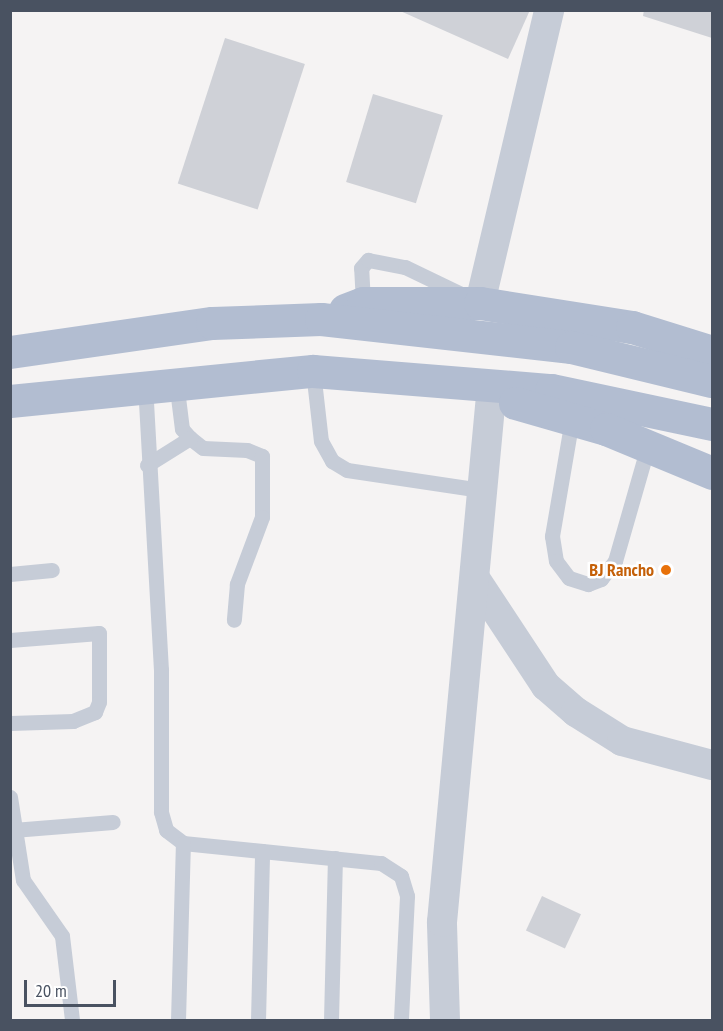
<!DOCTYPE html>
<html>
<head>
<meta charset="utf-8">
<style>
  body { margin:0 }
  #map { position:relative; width:723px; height:1031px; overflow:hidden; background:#f5f3f3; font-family:"PT Sans Narrow",sans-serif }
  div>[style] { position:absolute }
  .building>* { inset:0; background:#cfd1d7; transform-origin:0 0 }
  .lane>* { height:15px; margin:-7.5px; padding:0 7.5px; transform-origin:7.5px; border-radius:7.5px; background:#c6ccd7 }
  .street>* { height:30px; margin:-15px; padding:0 15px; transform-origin:15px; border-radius:15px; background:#c6ccd7 }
  .primary>* { height:33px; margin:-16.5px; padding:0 16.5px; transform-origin:16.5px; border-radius:16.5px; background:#b2bdd1 }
  .dots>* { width:16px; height:16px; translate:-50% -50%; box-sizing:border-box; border:3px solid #fff; border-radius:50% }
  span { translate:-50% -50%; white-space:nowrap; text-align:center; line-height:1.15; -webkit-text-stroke:5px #fff; paint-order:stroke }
  .food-label { font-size:18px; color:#c56008; font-weight:700 }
  .right { translate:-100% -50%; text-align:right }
  .frame { position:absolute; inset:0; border:12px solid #495261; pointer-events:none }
  .scale { position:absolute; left:24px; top:980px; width:92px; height:27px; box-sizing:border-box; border:3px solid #495261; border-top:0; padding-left:8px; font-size:18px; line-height:21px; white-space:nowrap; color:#495261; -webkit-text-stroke:4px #fff; paint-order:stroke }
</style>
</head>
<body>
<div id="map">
  <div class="building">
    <div style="clip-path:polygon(398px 10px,530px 10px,508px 59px)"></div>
    <div style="clip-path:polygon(644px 10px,712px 10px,712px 38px,643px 16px)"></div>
    <div style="left:225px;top:38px;width:84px;height:153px;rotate:18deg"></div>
    <div style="left:373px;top:94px;width:73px;height:92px;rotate:17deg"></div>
    <div style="left:542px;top:896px;width:43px;height:38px;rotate:25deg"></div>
  </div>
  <div class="lane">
    <div style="left:363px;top:303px;width:35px;rotate:-93deg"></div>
    <div style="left:361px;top:268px;width:11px;rotate:-49deg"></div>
    <div style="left:368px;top:260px;width:38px;rotate:11deg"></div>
    <div style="left:405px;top:267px;width:64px;rotate:25.8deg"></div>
    <div style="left:313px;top:371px;width:70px;rotate:83.5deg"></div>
    <div style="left:321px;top:441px;width:23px;rotate:61deg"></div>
    <div style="left:332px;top:461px;width:17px;rotate:31deg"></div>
    <div style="left:347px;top:470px;width:142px;rotate:8.5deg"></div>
    <div style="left:176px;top:381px;width:48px;rotate:82.9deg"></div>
    <div style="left:182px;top:429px;width:12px;rotate:48deg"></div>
    <div style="left:190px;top:438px;width:16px;rotate:38deg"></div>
    <div style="left:203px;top:448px;width:44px;rotate:2.6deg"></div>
    <div style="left:247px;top:450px;width:16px;rotate:22deg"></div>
    <div style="left:262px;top:456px;width:61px;rotate:90deg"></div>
    <div style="left:262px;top:517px;width:72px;rotate:110.5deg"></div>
    <div style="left:237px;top:584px;width:36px;rotate:95deg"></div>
    <div style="left:145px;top:384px;width:286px;rotate:86.8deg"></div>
    <div style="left:161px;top:670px;width:142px;rotate:90deg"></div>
    <div style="left:161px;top:812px;width:19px;rotate:74deg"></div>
    <div style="left:166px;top:830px;width:21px;rotate:37deg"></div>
    <div style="left:183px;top:843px;width:199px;rotate:5.8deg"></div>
    <div style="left:381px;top:863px;width:24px;rotate:33deg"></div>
    <div style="left:401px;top:876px;width:21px;rotate:73deg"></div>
    <div style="left:407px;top:896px;width:124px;rotate:92.8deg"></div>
    <div style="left:572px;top:419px;width:119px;rotate:99.7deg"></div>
    <div style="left:552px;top:536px;width:25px;rotate:81deg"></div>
    <div style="left:556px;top:561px;width:21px;rotate:53deg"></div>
    <div style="left:569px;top:578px;width:20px;rotate:18deg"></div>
    <div style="left:588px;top:584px;width:14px;rotate:-21deg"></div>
    <div style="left:601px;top:579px;width:23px;rotate:-52deg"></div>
    <div style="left:615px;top:561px;width:120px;rotate:-74deg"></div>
    <div style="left:147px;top:465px;width:51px;rotate:-32.1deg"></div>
    <div style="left:10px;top:574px;width:42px;rotate:-5.4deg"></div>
    <div style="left:10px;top:640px;width:89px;rotate:-4.5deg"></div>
    <div style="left:99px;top:633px;width:69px;rotate:90deg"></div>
    <div style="left:99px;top:702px;width:11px;rotate:112deg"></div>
    <div style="left:95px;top:712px;width:24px;rotate:158deg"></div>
    <div style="left:73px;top:721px;width:63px;rotate:178.2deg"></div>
    <div style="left:10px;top:797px;width:84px;rotate:81.1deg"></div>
    <div style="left:23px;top:880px;width:68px;rotate:55.1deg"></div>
    <div style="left:62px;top:936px;width:85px;rotate:83.2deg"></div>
    <div style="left:13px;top:830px;width:100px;rotate:-4.6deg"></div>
    <div style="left:178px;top:1020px;width:177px;rotate:-88.4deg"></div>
    <div style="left:258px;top:1020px;width:169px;rotate:-88.6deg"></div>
    <div style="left:331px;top:1020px;width:162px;rotate:-88.6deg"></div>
  </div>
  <div class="street">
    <div style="left:480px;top:303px;width:301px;rotate:-76.7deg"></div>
    <div style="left:476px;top:580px;width:127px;rotate:56.6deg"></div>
    <div style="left:546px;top:686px;width:40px;rotate:41deg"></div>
    <div style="left:576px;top:712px;width:54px;rotate:32.2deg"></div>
    <div style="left:622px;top:741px;width:93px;rotate:14.9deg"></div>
    <div style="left:445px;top:1020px;width:98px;rotate:-91.8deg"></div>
    <div style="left:442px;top:922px;width:528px;rotate:-84.68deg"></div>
  </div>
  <div class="primary">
    <div style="left:345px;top:310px;width:19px;rotate:-21deg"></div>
    <div style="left:363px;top:303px;width:117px"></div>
    <div style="left:480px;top:303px;width:154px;rotate:9deg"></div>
    <div style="left:632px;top:327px;width:84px;rotate:17.4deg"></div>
    <div style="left:10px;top:352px;width:204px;rotate:-8.2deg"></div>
    <div style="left:212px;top:323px;width:109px;rotate:-2.1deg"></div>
    <div style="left:321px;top:319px;width:252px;rotate:6.4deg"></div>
    <div style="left:571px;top:347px;width:145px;rotate:13.6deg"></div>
    <div style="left:10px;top:401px;width:304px;rotate:-5.7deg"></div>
    <div style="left:313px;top:371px;width:239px;rotate:4.6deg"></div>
    <div style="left:551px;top:390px;width:165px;rotate:11.9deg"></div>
    <div style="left:515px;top:403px;width:95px;rotate:15.9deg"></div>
    <div style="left:606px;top:429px;width:115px;rotate:22.5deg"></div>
  </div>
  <div class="dots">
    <div style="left:666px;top:570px;background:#e8710a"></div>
  </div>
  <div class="food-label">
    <span class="right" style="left:654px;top:570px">BJ Rancho</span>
  </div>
  <div class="frame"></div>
  <div class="scale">20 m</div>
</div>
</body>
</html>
